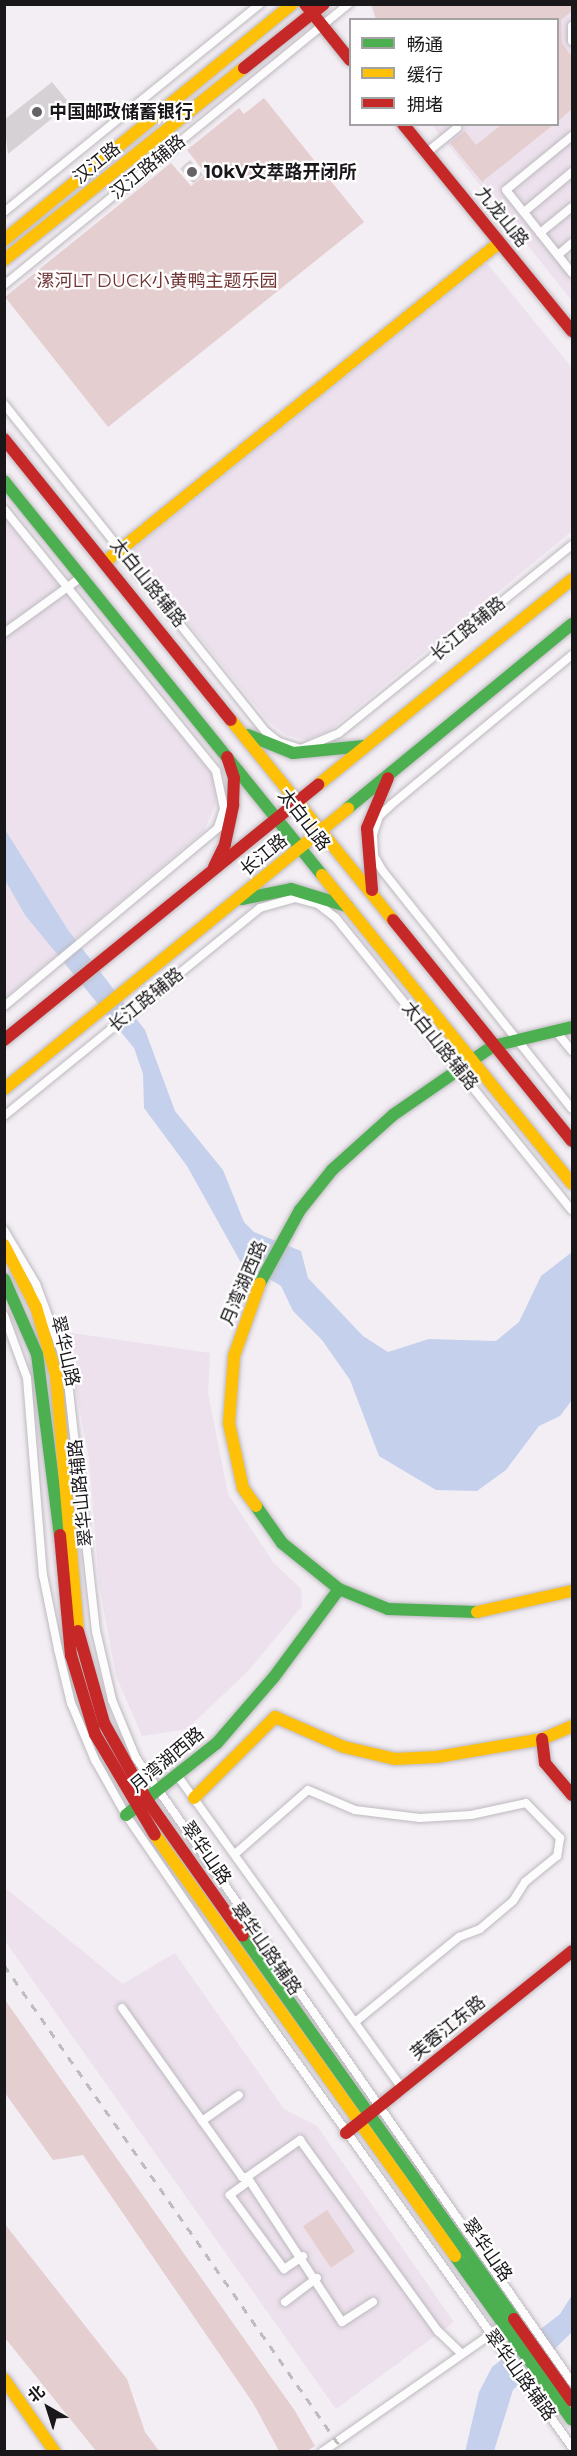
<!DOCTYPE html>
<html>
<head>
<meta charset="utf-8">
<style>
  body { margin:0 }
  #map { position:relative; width:577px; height:2456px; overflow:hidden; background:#f3eef4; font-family:Montserrat,"Noto Sans SC",sans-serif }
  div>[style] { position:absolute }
  .built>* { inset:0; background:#ece1ed }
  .green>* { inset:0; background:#e4cecf; transform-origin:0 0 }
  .water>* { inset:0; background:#c5d1ec }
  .building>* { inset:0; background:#d6d1d5; transform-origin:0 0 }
  .roads { filter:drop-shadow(0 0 2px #bdb9be) drop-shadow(0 0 2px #bdb9be) }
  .street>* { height:8px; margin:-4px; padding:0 4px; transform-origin:4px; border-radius:4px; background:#fdfcfd }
  .fast>* { height:12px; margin:-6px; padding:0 6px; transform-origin:6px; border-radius:6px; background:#4caf50 }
  .slow>* { height:12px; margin:-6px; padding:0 6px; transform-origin:6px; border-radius:6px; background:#ffc107 }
  .jam>* { height:12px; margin:-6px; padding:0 6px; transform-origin:6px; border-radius:6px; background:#c62828 }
  .rail>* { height:3px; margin-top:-1.5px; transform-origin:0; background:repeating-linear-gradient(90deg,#bdbdbe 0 8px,transparent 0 16px) }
  .dots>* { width:16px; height:16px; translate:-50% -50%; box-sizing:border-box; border:3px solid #fff; border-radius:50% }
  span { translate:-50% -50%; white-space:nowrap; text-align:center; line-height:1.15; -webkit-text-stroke:4.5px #fff; paint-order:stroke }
  .poi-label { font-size:18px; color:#1a171a; font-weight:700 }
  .left { translate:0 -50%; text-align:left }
  .street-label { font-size:18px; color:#1a171a }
  .park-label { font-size:18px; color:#713434 }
  .frame { position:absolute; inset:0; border:6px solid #1a171a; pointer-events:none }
  .legend { position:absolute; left:349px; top:18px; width:210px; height:108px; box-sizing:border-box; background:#fff; border:2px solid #a3a2a3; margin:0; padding:8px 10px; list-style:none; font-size:18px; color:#1a171a }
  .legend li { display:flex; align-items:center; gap:12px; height:30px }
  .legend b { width:30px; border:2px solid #a3a2a3 }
  .north { position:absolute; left:18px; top:2378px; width:60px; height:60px; -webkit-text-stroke:4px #fff; paint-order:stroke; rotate:321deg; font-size:16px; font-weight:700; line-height:24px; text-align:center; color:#1a171a }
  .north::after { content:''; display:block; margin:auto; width:21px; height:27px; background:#1a171a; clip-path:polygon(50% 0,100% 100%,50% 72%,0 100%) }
</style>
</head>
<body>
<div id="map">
  <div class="built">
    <div style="clip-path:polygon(370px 5px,572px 5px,572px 301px,432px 125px,558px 124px,558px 20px,375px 19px)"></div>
    <div style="clip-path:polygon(487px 263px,572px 368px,572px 531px,329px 731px,306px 740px,286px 735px,268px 721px,130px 552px)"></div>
    <div style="clip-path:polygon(4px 517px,213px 775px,216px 804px,204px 831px,5px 998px)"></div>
    <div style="clip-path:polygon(65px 1332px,210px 1353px,208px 1393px,228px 1494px,273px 1562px,301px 1589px,302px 1606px,249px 1670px,187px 1729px,142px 1736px,116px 1676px,99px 1584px,89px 1458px)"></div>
    <div style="clip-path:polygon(4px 1887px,123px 1984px,175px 1953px,284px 2109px,317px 2126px,454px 2322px,336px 2409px,5px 1941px)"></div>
  </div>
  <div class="green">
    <div style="clip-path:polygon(372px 5px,572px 5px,572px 11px,561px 20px,562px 43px,572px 57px,572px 109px,558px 121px,558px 20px,376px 19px)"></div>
    <div style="clip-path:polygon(264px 98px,364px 222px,108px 427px,5px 297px,171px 163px,191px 186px,206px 174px,187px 150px,239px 108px,244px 114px)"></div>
    <div style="clip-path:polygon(501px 125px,553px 125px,482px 182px,450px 143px,465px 131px,476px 145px)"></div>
    <div style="clip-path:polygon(5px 2000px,295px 2411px,315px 2446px,307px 2451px,279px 2451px,253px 2403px,83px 2155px,53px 2160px,5px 2093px)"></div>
    <div style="left:327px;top:2210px;width:50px;height:29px;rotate:56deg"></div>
    <div style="clip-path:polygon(4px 2223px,127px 2379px,145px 2432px,159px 2451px,96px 2451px,5px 2338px)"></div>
  </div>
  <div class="water">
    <div style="clip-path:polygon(4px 828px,68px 930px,145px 1030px,175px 1111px,223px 1170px,244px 1222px,254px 1232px,301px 1251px,308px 1278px,363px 1336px,388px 1352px,429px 1339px,496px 1341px,519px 1322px,541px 1276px,572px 1252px,572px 1400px,560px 1416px,539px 1426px,506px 1470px,477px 1491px,436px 1490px,379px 1456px,350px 1380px,322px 1340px,293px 1311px,281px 1286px,240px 1261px,187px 1166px,144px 1108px,143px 1074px,134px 1048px,25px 915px,5px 880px)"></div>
    <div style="clip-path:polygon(572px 2295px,572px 2332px,513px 2390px,494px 2451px,465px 2452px,479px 2392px,492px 2367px,560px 2314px)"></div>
  </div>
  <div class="building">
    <div style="clip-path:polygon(52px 82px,70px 104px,8px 154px,4px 120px)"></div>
    <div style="left:190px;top:160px;width:20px;height:13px;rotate:49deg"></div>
  </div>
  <div class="roads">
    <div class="street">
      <div style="left:572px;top:26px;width:15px;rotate:90deg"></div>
      <div style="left:572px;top:136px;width:85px;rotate:140.7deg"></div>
      <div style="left:506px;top:190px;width:106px;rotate:51.5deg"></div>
      <div style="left:426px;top:153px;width:40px;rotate:-39deg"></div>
      <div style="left:4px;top:212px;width:330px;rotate:-39.1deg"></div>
      <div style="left:524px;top:212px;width:62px;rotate:-39.8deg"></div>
      <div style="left:540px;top:233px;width:41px;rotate:-39.1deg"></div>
      <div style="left:558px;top:255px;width:18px;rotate:-41deg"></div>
      <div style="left:4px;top:285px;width:445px;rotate:-39.2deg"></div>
      <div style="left:4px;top:404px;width:420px;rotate:51.4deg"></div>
      <div style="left:266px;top:732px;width:16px;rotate:38deg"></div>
      <div style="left:279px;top:742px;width:23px;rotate:18deg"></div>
      <div style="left:301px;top:749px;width:41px;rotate:-22.8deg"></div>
      <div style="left:339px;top:733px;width:299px;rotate:-38.9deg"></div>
      <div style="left:4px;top:509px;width:337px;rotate:51deg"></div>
      <div style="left:216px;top:771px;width:39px;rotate:78deg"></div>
      <div style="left:224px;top:809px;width:20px;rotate:108deg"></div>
      <div style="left:218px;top:828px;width:278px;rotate:140.2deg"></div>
      <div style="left:4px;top:633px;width:97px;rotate:-35.8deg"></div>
      <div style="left:572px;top:655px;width:235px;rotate:140.4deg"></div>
      <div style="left:391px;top:805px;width:16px;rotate:137deg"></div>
      <div style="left:379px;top:816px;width:20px;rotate:108deg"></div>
      <div style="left:373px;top:835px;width:21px;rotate:87deg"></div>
      <div style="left:374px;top:856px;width:16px;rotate:60deg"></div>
      <div style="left:382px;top:870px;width:305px;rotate:51.5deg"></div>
      <div style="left:555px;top:1030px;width:27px;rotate:51deg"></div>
      <div style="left:4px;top:1116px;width:330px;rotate:-39.1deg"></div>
      <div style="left:260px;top:908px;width:36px;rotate:-16deg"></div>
      <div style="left:295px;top:898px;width:24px;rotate:15deg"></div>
      <div style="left:318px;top:904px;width:23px;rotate:38deg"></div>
      <div style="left:336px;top:918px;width:375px;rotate:51.1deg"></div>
      <div style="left:4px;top:1230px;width:63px;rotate:59.3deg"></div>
      <div style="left:36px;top:1284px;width:85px;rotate:69.4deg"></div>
      <div style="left:66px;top:1364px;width:269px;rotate:83.6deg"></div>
      <div style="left:96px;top:1631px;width:71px;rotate:76.9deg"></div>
      <div style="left:112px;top:1700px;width:63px;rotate:67.5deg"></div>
      <div style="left:136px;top:1758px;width:761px;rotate:55.06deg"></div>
      <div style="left:4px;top:1315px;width:67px;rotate:69.9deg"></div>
      <div style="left:27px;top:1378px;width:198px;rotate:85.4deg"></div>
      <div style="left:43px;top:1575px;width:76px;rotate:78.5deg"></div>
      <div style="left:58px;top:1649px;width:56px;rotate:76.5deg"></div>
      <div style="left:71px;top:1703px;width:62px;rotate:67.2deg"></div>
      <div style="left:95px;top:1760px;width:63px;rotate:60.6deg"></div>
      <div style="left:126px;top:1815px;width:239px;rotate:55.6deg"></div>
      <div style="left:261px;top:2012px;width:535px;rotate:54.44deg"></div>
      <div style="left:177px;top:1775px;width:385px;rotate:54.3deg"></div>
      <div style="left:235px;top:1854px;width:97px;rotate:-41.2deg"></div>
      <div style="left:308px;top:1790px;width:51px;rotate:23.1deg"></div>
      <div style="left:355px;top:1810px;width:65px;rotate:7deg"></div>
      <div style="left:420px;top:1818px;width:51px;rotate:-3.4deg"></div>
      <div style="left:471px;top:1815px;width:56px;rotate:-12.3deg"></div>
      <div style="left:526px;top:1803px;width:49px;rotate:45.8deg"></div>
      <div style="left:560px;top:1838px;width:18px;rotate:99deg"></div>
      <div style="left:557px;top:1856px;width:41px;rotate:140.9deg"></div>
      <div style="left:525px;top:1882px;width:22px;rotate:122deg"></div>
      <div style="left:513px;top:1901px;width:43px;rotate:139.7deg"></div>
      <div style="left:480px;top:1929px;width:22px;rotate:159deg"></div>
      <div style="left:459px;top:1937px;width:134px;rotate:140.7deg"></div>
      <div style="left:122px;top:2008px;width:207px;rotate:54.6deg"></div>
      <div style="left:242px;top:2177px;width:5px"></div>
      <div style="left:202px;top:2121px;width:45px;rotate:-35.1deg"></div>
      <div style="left:249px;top:2181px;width:24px;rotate:144deg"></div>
      <div style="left:230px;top:2195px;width:92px;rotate:53.9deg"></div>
      <div style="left:284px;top:2269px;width:23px;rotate:-34deg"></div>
      <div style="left:285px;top:2302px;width:40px;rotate:-37deg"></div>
      <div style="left:373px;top:2302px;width:37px;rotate:147deg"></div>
      <div style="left:342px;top:2322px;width:173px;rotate:-123.2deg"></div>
      <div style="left:247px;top:2177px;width:65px;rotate:-34.9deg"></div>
      <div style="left:300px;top:2140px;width:236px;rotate:54.2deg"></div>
      <div style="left:438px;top:2331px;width:33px;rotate:44deg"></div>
      <div style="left:322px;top:2452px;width:226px;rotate:-34.9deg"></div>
    </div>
    <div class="fast">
      <div style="left:4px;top:481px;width:506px;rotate:51.09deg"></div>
      <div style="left:248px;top:735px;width:48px;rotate:21.8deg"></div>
      <div style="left:293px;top:753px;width:71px;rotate:-5.6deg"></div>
      <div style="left:348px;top:808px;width:290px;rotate:-39.4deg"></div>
      <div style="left:242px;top:899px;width:50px;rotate:-11.5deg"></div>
      <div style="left:291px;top:889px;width:59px;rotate:16.9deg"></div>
      <div style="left:4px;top:1279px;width:82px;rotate:66.3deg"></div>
      <div style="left:37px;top:1354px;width:182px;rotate:82.8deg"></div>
      <div style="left:260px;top:1283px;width:83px;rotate:-61.3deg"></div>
      <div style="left:300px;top:1210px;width:51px;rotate:-51.3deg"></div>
      <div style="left:332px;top:1170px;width:82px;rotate:-42deg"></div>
      <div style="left:393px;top:1115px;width:121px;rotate:-34.6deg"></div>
      <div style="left:493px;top:1046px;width:81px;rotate:-13.5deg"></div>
      <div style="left:256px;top:1506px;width:45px;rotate:54.9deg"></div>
      <div style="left:282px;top:1543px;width:73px;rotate:38.9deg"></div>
      <div style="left:339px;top:1589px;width:53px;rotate:22.2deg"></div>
      <div style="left:388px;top:1609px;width:89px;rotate:1.9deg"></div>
      <div style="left:126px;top:1815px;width:116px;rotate:-38.4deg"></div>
      <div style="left:217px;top:1743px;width:87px;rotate:-49.2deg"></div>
      <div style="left:274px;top:1677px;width:109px;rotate:-53.5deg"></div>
      <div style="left:243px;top:1936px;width:469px;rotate:54.7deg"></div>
      <div style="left:455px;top:2256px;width:201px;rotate:54.5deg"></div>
    </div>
    <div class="slow">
      <div style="left:4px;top:240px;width:372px;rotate:-39.3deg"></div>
      <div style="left:4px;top:260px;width:307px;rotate:-38.7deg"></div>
      <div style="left:105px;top:562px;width:508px;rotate:-39.01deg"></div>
      <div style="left:231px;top:720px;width:257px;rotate:51deg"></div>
      <div style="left:318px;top:785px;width:327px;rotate:-39deg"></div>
      <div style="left:322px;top:875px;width:397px;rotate:51deg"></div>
      <div style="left:4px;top:1089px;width:444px;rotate:-39.2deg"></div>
      <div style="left:4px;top:1245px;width:70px;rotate:62.7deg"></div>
      <div style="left:36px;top:1307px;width:71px;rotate:73.6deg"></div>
      <div style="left:56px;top:1375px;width:257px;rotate:85.1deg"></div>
      <div style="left:256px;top:1506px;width:22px;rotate:-126deg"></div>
      <div style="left:243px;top:1488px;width:66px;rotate:-102.2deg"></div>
      <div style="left:229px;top:1423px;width:67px;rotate:-85.7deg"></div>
      <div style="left:234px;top:1356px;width:77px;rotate:-70.4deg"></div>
      <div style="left:477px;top:1612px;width:97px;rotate:-12.5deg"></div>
      <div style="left:194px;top:1798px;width:115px;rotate:-45deg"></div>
      <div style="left:275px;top:1717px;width:75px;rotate:23.5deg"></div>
      <div style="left:344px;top:1747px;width:52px;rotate:13.2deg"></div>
      <div style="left:395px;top:1759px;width:42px;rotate:-2.7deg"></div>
      <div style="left:437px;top:1757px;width:107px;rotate:-9.7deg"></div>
      <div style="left:542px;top:1739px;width:33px;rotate:-23deg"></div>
      <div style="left:155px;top:1835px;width:517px;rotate:54.53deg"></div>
      <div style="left:4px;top:2379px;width:89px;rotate:55.1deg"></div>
    </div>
    <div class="jam">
      <div style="left:305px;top:4px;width:72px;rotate:51.2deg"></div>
      <div style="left:244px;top:68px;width:102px;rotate:-38.7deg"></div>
      <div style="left:403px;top:124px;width:267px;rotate:50.8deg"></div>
      <div style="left:4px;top:439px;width:361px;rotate:51.1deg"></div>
      <div style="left:214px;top:867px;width:25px;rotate:-64deg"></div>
      <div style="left:225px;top:844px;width:40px;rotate:-78deg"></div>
      <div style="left:233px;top:805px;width:27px;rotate:-88deg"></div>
      <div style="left:234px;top:778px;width:22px;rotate:-108deg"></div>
      <div style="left:372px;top:890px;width:62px;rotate:-94.6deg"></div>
      <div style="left:367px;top:828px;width:54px;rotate:-67.2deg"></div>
      <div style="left:393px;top:920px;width:284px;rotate:51deg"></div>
      <div style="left:4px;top:1040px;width:405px;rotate:-39.1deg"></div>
      <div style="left:60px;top:1535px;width:121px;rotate:84.8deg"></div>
      <div style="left:71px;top:1655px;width:83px;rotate:73.1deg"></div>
      <div style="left:95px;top:1734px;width:117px;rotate:59.3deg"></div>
      <div style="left:78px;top:1631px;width:96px;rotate:74.2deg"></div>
      <div style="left:104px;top:1723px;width:88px;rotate:60.8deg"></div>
      <div style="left:147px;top:1800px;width:166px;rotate:54.8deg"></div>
      <div style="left:542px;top:1739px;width:24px;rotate:83deg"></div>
      <div style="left:545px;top:1763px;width:42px;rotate:49.8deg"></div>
      <div style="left:346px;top:2133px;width:290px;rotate:-38.8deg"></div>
      <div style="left:514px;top:2319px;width:100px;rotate:54.7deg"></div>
    </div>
  </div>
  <div class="rail">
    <div style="left:4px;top:1965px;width:594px;rotate:55.08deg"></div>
  </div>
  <div class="dots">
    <div style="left:37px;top:112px;background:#666266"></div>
    <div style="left:192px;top:172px;background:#666266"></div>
  </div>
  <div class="poi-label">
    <span class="left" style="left:49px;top:112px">中国邮政储蓄银行</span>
    <span class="left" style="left:204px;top:172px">10kV文萃路开闭所</span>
  </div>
  <div class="street-label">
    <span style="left:97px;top:163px;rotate:-39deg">汉江路</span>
    <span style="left:148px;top:167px;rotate:-39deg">汉江路辅路</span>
    <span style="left:502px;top:217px;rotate:51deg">九龙山路</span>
    <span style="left:148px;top:583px;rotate:51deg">太白山路辅路</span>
    <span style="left:468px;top:629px;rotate:-39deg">长江路辅路</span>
    <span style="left:304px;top:820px;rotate:52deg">太白山路</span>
    <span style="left:264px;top:855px;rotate:-39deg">长江路</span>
    <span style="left:146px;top:1000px;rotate:-39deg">长江路辅路</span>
    <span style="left:440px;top:1046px;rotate:51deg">太白山路辅路</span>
    <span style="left:244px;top:1283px;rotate:-67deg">月湾湖西路</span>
    <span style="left:65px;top:1351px;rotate:77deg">翠华山路</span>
    <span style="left:81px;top:1493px;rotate:-96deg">翠华山路辅路</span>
    <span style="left:167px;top:1760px;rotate:-40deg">月湾湖西路</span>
    <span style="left:206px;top:1853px;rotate:55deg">翠华山路</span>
    <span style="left:266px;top:1949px;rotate:55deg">翠华山路辅路</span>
    <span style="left:448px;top:2028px;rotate:-39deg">芙蓉江东路</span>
    <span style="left:487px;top:2250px;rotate:55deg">翠华山路</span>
    <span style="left:520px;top:2375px;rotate:54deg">翠华山路辅路</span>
  </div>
  <div class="park-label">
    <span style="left:157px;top:281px">漯河LT DUCK小黄鸭主题乐园</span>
  </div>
  <div class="frame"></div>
  <ul class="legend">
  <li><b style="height:8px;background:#4caf50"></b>畅通</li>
  <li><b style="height:8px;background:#ffc107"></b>缓行</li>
  <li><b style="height:8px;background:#c62828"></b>拥堵</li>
  </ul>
  <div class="north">北</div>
</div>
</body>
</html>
